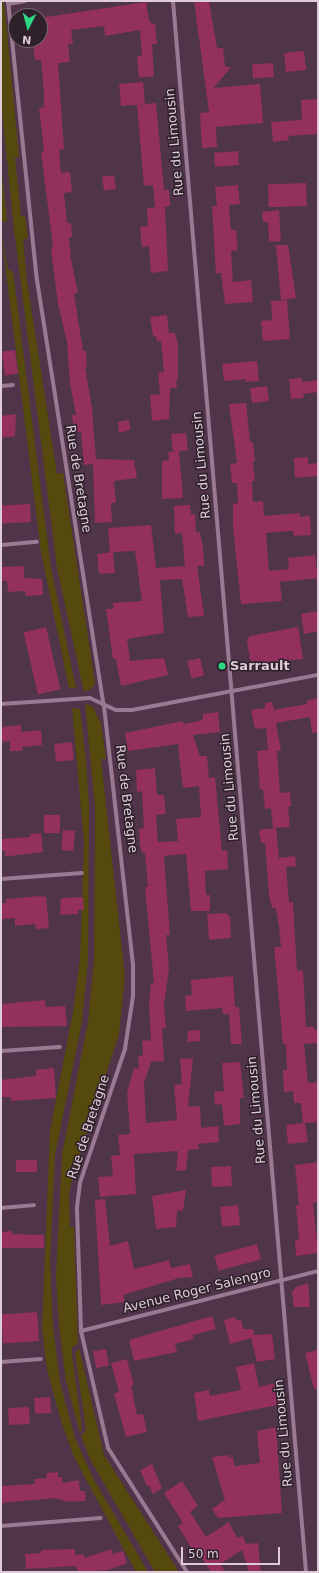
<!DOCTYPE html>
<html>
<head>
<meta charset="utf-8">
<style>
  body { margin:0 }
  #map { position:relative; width:319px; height:1573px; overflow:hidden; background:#503449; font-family:"DejaVu Sans",sans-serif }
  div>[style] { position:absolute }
  .green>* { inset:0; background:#56490d }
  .building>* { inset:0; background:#93305e; transform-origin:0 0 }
  .street>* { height:4px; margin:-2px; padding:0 2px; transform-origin:2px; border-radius:2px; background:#9a7a92 }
  .dots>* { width:11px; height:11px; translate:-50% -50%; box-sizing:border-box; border:2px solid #2e212a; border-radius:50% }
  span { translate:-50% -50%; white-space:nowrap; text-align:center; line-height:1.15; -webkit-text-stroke:3px #2e212a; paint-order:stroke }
  .street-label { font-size:13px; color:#deccd9 }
  .poi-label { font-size:13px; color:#deccd9; font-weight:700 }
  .left { translate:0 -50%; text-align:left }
  .frame { position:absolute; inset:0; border:2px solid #deccd9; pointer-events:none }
  .north { position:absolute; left:8px; top:8px; width:40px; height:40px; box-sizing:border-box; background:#2e212a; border:1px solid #746570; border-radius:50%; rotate:186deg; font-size:11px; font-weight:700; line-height:16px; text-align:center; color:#deccd9 }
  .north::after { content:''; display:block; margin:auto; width:14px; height:18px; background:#2dd884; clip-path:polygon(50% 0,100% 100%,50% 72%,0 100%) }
  .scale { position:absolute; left:181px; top:1547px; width:99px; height:18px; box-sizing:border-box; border:2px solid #deccd9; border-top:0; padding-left:5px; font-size:12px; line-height:14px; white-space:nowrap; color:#deccd9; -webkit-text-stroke:3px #2e212a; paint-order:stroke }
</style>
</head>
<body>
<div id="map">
  <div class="green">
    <div style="clip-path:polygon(1px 1px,4px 1px,19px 157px,15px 158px,21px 216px,25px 216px,28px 239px,23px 239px,27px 281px,57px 474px,63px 473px,95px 683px,91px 689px,84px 692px,57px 568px,14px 229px,1px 102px)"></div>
    <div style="clip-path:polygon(1px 164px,7px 221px,5px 222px,1px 222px)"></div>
    <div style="clip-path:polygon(1px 231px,8px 269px,13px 272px,51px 568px,76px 688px,69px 688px,41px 552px)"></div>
    <div style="clip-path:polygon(85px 703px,93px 707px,101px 723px,106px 759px,101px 759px,125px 977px,119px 1034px,72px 1178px,69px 1195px,70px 1227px,74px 1227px,78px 1344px,72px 1348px,72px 1354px,82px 1429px,80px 1433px,66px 1381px,59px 1326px,56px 1277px,62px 1154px,88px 1022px,94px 960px,95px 806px)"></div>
    <div style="clip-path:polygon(72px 708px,80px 709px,86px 761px,89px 806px,88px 961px,82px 1022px,55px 1155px,50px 1261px,53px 1326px,60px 1383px,75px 1438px,94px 1480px,148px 1572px,136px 1572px,75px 1459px,62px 1424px,47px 1369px,42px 1329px,50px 1131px,73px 1012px,80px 959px,84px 842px)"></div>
    <div style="clip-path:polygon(79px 1348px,104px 1455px,179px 1572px,155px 1572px,91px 1461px,81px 1436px,86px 1430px,75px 1353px)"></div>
  </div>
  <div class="building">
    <div style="clip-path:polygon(194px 1px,209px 1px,217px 48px,223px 48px,225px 67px,231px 67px,214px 88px,260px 84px,263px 123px,216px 127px,217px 147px,202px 148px,200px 113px,209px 112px)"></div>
    <div style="clip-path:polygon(146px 2px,149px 20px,152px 24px,155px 24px,157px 44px,152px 44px,154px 76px,139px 78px,137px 56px,142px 56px,140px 30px,105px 36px,104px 26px,71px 30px,73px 44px,68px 44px,70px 62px,58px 63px,64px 149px,59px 150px,61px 173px,70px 172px,72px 192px,64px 193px,67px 223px,71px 223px,72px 237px,69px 237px,71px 259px,78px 293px,74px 293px,83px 351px,86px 351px,87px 367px,85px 367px,92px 408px,96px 459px,134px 460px,137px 478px,114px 481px,116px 503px,111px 503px,112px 522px,95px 523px,93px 464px,84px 465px,81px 432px,74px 432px,72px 415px,76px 415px,70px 383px,67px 342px,58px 304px,51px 250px,53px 246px,41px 152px,44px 151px,39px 108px,44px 107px,44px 93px,41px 60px,35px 60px,33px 40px,40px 40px,40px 18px)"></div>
    <div style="left:304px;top:51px;width:19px;height:20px;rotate:84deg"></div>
    <div style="left:273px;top:63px;width:14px;height:21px;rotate:86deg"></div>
    <div style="left:143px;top:82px;width:22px;height:24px;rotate:85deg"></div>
    <div style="clip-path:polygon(318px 99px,318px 134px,288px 136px,289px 140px,273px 142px,271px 122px,302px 120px,301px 100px)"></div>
    <div style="clip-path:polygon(156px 103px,164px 190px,169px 190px,170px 206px,165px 207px,168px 271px,151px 273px,149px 246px,142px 247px,140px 227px,148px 226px,147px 208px,155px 207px,153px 185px,144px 186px,137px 105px)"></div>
    <div style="left:238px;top:151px;width:14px;height:24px;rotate:86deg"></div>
    <div style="left:114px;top:175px;width:14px;height:12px;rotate:82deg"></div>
    <div style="left:306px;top:183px;width:23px;height:38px;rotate:88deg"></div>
    <div style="clip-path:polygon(238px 185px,240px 204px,229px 205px,231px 230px,236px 230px,238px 250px,231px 251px,233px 282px,251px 280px,253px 302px,225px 304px,221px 273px,216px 273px,212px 206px,217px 206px,215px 187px)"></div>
    <div style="clip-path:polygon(279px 210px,281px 241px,269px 242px,268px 222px,263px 222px,262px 212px)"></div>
    <div style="clip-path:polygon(276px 245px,288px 245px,296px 298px,281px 300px)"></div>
    <div style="clip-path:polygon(287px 300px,290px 339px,263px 341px,261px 321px,272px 320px,271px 301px)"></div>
    <div style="clip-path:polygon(167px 315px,169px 333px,175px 333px,178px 344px,178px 380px,176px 380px,177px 388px,170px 388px,169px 419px,152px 421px,150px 395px,160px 394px,158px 373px,164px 372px,161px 341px,157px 341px,156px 336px,153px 336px,150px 317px)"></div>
    <div style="left:15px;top:350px;width:24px;height:13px;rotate:83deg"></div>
    <div style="clip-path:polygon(257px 361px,259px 381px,246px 382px,246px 379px,224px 381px,222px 364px)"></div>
    <div style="clip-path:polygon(302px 378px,302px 382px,318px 380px,318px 392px,303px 394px,304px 398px,291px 399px,289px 379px)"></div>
    <div style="left:267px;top:386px;width:15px;height:17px;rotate:82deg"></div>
    <div style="clip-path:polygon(246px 403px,250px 442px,253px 442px,255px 461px,253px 462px,255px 481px,252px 481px,253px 502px,263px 501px,264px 516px,300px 513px,300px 517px,310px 516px,311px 535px,294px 536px,293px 531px,266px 533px,269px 571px,289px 569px,288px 558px,315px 555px,318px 578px,280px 582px,282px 601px,241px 604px,233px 527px,233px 504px,238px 503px,237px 483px,232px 483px,230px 464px,237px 463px,229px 404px)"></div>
    <div style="clip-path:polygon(16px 414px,15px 436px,1px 438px,1px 416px)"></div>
    <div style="clip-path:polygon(129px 420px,130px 430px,119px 433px,118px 422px)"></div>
    <div style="clip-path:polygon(186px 433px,188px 450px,179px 451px,183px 498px,162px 499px,162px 461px,169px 460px,168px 452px,179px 451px,173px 451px,171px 434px)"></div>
    <div style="clip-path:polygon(308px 457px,308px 464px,318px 463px,318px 476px,295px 478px,294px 458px)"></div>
    <div style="left:30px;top:504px;width:18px;height:29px;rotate:87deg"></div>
    <div style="clip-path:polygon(190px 505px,191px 514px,195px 514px,196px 533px,200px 532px,203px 548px,204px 566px,197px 566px,204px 616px,188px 617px,182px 579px,160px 580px,164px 633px,127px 639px,130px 661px,164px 658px,168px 675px,121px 686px,116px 659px,113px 659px,106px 609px,113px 609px,113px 603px,142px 601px,135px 551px,113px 552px,115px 573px,99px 574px,97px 554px,112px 552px,110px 553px,108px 528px,151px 525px,156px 568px,185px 566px,182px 533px,175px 534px,174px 506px)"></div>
    <div style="clip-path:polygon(24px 566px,24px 578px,42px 579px,43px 595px,26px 596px,25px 591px,8px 592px,7px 581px,1px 581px,1px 567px)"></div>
    <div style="clip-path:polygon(318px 611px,318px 631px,304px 634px,301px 614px)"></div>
    <div style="left:46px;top:627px;width:64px;height:23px;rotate:77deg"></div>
    <div style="clip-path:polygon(298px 627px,303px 659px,255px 664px,250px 660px,247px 641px,250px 636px)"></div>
    <div style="left:200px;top:658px;width:18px;height:13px;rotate:77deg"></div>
    <div style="clip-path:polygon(318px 698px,318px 732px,312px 733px,310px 717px,276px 723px,281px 751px,277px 751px,280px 793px,290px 792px,291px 807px,288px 807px,290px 827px,273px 828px,271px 808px,265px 809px,263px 789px,260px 789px,257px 751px,268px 750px,266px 728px,255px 729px,251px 710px,265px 708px,265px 703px,272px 702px,274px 710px,307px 704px,307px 701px)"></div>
    <div style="clip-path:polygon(218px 712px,220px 732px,193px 735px,200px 756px,207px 756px,209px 778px,215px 777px,222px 851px,227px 850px,228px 869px,205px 871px,206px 895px,210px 895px,210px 911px,191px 911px,186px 854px,164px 856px,170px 935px,166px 935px,169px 968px,164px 1005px,166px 1028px,162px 1028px,164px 1061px,151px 1062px,144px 1083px,146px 1123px,177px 1120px,174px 1085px,182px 1084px,180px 1059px,193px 1058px,188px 1107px,200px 1106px,201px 1128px,218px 1126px,219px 1142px,198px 1144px,199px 1149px,188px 1150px,186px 1170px,176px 1171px,178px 1151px,134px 1154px,136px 1194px,100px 1197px,98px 1177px,113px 1176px,111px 1156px,120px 1155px,118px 1135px,130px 1134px,127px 1092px,134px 1068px,139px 1069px,138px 1056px,143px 1055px,142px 1041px,151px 1040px,149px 1005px,151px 983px,154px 983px,145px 887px,148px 887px,145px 853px,142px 853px,140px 845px,139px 829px,144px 828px,142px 791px,137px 792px,136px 770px,155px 768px,157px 795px,164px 795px,166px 814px,156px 815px,158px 842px,178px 841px,176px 819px,201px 817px,199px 786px,184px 788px,182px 782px,178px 744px,128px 751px,125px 733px,183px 721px,183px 724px,203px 720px,203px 714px)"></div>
    <div style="clip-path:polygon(21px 725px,21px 732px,41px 730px,42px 745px,22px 747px,23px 751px,10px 751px,10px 741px,1px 742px,1px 727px)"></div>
    <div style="left:72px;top:742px;width:18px;height:18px;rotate:84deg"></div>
    <div style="left:44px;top:815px;width:16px;height:18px"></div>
    <div style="clip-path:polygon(276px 828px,279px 858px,295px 856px,296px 866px,286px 867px,289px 902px,293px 902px,297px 971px,303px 970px,306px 1027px,314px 1027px,314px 1030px,318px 1030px,318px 1043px,304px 1044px,308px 1083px,318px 1082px,318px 1122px,305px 1123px,308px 1142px,288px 1144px,286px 1125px,303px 1123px,301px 1103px,294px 1103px,293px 1091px,284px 1092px,283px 1070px,287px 1070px,286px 1044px,283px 1044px,274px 947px,281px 947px,279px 927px,276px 908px,272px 908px,269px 895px,265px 843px,261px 843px,259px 830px)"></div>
    <div style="left:63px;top:830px;width:12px;height:20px;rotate:5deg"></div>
    <div style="clip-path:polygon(41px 833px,43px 852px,10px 856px,5px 856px,5px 851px,1px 851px,1px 839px,30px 837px,30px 834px)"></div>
    <div style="clip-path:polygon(39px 896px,46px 897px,49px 928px,36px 929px,35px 924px,15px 926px,15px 918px,1px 919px,1px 903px,6px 903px,6px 899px)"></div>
    <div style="clip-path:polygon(83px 897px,84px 910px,78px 910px,78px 914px,60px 915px,61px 898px)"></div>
    <div style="clip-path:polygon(226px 913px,230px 917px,231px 938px,209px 940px,207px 914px)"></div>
    <div style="clip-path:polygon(233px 976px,235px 1007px,239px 1007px,242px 1044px,231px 1044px,229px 1014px,223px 1014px,222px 1008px,186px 1011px,185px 996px,192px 995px,191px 980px)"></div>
    <div style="clip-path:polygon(45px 1000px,46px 1007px,65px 1006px,67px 1026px,1px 1027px,1px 1004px)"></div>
    <div style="clip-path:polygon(200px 1030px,200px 1041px,187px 1042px,188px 1031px)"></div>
    <div style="clip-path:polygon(240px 1062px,244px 1098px,240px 1098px,240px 1124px,224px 1126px,222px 1104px,215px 1105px,214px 1092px,224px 1091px,222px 1063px)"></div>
    <div style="clip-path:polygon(54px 1068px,56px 1098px,11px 1101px,11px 1097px,1px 1097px,1px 1080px,36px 1076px,36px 1070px)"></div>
    <div style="left:37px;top:1160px;width:12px;height:21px;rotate:90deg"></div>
    <div style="clip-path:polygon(318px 1162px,318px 1202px,313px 1203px,318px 1253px,296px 1256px,295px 1240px,299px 1239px,296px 1205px,299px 1205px,295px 1165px)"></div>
    <div style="left:231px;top:1166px;width:20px;height:20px;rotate:87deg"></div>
    <div style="clip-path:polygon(186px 1190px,183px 1210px,177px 1211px,176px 1227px,156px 1229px,152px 1196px)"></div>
    <div style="clip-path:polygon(105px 1199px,110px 1246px,128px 1241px,134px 1269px,169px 1260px,171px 1268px,190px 1264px,193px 1277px,179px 1278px,123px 1295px,125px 1302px,101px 1305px,95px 1200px)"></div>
    <div style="left:238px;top:1205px;width:20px;height:18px;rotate:84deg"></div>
    <div style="clip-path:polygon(12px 1231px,12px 1234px,44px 1235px,44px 1248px,1px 1248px,2px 1232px)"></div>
    <div style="left:257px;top:1244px;width:16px;height:44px;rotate:75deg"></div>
    <div style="clip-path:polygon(308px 1283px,310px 1307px,294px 1307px,292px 1292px,296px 1287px)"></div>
    <div style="left:37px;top:1312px;width:29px;height:36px;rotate:86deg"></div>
    <div style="clip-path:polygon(212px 1316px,216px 1329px,193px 1335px,194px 1339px,175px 1344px,177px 1352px,134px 1361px,129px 1340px)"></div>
    <div style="clip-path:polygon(235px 1317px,236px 1321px,241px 1319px,243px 1329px,253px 1329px,254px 1335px,272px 1334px,275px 1359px,257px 1362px,251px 1338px,230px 1344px,224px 1320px)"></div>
    <div style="left:106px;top:1349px;width:17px;height:13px;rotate:80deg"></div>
    <div style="clip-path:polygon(318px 1350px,318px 1389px,314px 1389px,305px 1353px)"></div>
    <div style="clip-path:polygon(127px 1359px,134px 1385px,131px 1385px,137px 1415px,143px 1414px,147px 1432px,126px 1437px,114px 1394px,119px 1392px,111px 1363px)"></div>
    <div style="clip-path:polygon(254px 1363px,259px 1387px,280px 1382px,282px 1404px,198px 1421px,194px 1393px,209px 1390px,210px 1396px,241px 1390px,236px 1367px)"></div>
    <div style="left:50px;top:1397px;width:16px;height:16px;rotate:86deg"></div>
    <div style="left:29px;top:1407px;width:17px;height:21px;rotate:87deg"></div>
    <div style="clip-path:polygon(276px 1427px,282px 1513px,218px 1518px,212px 1509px,225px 1500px,212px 1457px,229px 1455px,229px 1458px,233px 1457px,234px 1466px,260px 1463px,257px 1431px)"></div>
    <div style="clip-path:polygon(152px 1464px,162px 1488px,153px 1494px,149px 1485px,147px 1486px,140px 1470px)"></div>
    <div style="clip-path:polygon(58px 1472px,58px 1477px,62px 1477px,62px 1483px,79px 1480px,80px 1491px,85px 1491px,86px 1501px,68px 1502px,55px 1498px,1px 1503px,1px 1486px,35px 1484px,34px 1479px,47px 1478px,46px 1473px)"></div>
    <div style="clip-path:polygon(182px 1481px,198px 1506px,190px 1512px,206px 1537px,229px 1522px,237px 1538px,243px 1536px,246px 1544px,258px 1543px,261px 1572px,249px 1572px,242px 1550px,220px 1564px,225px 1572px,211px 1572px,199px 1554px,196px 1556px,178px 1526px,183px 1523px,164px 1493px)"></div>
    <div style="clip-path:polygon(75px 1549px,75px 1555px,84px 1554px,84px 1558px,112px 1549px,113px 1554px,123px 1551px,127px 1563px,108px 1570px,78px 1572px,76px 1566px,26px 1569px,25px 1554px,41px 1553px,41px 1550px)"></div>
  </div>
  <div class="street">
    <div style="left:8px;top:1px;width:281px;rotate:84.1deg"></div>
    <div style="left:37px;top:280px;width:431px;rotate:81.1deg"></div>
    <div style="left:104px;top:706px;width:260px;rotate:83.6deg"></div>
    <div style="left:133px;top:964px;width:32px;rotate:90deg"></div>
    <div style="left:133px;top:996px;width:54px;rotate:98.6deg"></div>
    <div style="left:125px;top:1049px;width:141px;rotate:108.6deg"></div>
    <div style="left:80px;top:1183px;width:26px;rotate:97deg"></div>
    <div style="left:77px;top:1209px;width:122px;rotate:88.1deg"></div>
    <div style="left:81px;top:1331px;width:120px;rotate:77deg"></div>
    <div style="left:108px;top:1448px;width:147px;rotate:57.5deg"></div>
    <div style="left:173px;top:1px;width:1577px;rotate:85.16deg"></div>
    <div style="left:8px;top:4px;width:17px;rotate:-10deg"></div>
    <div style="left:1px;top:386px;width:12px;rotate:-5deg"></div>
    <div style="left:1px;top:545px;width:36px;rotate:-5deg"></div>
    <div style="left:1px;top:704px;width:89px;rotate:-3.9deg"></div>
    <div style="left:90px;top:698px;width:29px;rotate:25deg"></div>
    <div style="left:116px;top:710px;width:16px"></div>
    <div style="left:132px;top:710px;width:189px;rotate:-10.7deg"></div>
    <div style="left:1px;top:879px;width:81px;rotate:-4.2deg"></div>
    <div style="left:1px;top:1051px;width:59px;rotate:-3.9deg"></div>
    <div style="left:1px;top:1208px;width:33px;rotate:-5deg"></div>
    <div style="left:81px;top:1331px;width:244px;rotate:-14.2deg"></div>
    <div style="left:1px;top:1362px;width:40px;rotate:-4.3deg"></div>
    <div style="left:1px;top:1526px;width:100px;rotate:-4.6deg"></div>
  </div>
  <div class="dots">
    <div style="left:222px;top:666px;background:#2dd884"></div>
  </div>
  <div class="street-label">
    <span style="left:175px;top:142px;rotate:-95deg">Rue du Limousin</span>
    <span style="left:202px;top:465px;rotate:-95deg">Rue du Limousin</span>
    <span style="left:78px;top:479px;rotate:81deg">Rue de Bretagne</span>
    <span style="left:230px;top:787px;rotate:-95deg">Rue du Limousin</span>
    <span style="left:126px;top:799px;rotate:83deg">Rue de Bretagne</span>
    <span style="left:257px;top:1110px;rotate:-95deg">Rue du Limousin</span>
    <span style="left:89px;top:1127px;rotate:-72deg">Rue de Bretagne</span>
    <span style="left:197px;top:1291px;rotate:-14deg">Avenue Roger Salengro</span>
    <span style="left:284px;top:1433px;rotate:-95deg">Rue du Limousin</span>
  </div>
  <div class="poi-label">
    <span class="left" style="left:230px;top:666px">Sarrault</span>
  </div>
  <div class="frame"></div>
  <div class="north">N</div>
  <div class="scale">50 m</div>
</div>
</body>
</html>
